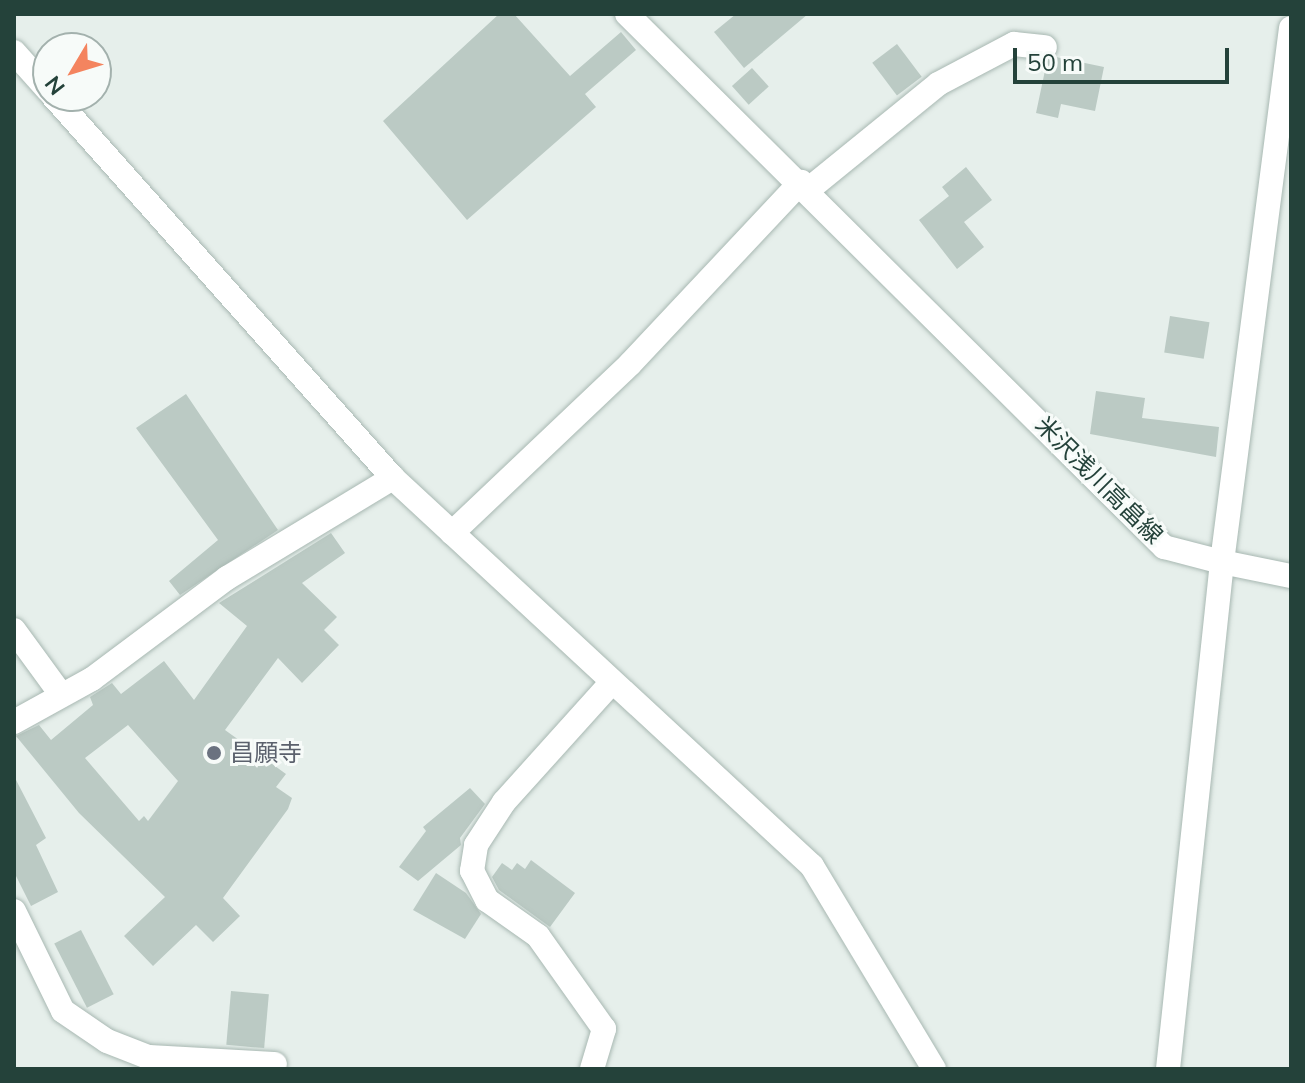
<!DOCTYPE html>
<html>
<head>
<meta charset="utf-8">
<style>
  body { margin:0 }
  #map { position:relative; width:1305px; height:1083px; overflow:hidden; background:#e6efeb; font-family:Mulish,"Noto Sans JP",sans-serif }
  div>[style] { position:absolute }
  .building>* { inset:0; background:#bbcac4; transform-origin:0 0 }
  .roads { filter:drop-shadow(0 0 2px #a8b8b2) drop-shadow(0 0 2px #a8b8b2) }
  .minor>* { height:24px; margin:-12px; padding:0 12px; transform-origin:12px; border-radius:12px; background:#fff }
  .secondary>* { height:24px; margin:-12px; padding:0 12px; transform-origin:12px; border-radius:12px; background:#fff }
  .dots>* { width:22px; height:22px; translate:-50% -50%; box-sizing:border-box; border:4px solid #f7fbf9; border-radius:50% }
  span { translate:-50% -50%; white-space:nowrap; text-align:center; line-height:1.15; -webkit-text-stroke:6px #f7fbf9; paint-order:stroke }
  .street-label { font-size:24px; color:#24423a }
  .worship-label { font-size:24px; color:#5b616d }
  .left { translate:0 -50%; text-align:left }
  .frame { position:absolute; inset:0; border:16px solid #24423a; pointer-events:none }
  .north { position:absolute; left:32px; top:32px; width:80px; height:80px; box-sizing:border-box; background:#f7fbf9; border:2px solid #a3b1ad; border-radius:50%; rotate:232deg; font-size:22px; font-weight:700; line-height:32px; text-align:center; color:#24423a }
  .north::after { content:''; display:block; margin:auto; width:28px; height:36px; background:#f4845f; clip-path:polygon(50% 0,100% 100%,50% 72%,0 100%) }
  .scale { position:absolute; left:1013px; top:48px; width:216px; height:36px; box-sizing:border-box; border:4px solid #24423a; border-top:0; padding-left:10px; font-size:24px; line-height:28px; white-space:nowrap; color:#24423a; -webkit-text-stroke:6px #f7fbf9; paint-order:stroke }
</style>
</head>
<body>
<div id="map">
  <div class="building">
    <div style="clip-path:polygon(499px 14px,514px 14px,570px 76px,621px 32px,636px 50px,585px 94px,596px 107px,467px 220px,383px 121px)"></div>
    <div style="clip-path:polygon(736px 14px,808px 14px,744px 68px,714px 32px)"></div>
    <div style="left:897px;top:44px;width:41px;height:31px;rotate:53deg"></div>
    <div style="clip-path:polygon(1056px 57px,1104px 67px,1095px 111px,1061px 104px,1058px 118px,1036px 113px,1047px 61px)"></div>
    <div style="left:752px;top:68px;width:25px;height:27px;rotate:48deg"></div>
    <div style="clip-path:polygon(966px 167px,992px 200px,964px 222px,984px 247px,957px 269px,919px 220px,949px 196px,942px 187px)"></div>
    <div style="left:1170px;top:316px;width:40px;height:37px;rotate:9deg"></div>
    <div style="clip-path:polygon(1096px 391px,1145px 398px,1142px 418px,1219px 427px,1216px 457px,1090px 434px)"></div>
    <div style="clip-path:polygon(186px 394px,278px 530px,180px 595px,169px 581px,218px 540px,136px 428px)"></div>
    <div style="clip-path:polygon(evenodd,331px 533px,345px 553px,302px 583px,337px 617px,324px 630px,339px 645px,302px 683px,278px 658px,225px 730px,286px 774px,276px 787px,292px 798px,288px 809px,223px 898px,240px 916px,213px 942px,196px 925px,153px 966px,124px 936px,165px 897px,79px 813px,16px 736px,39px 725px,51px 740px,93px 705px,90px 697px,112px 683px,121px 694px,164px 661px,194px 700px,247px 626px,219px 603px,331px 533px,128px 725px,178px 781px,148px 821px,144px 816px,139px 821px,85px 758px,128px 725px)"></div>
    <div style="clip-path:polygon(14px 776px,46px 838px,36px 845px,58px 892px,31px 906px,14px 872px)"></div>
    <div style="clip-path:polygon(470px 788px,485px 804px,460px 838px,461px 845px,418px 881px,399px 867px,426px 831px,423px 827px)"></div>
    <div style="clip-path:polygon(531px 860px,575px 893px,550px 927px,499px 890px,492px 877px,502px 863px,512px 870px,517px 863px,525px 869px)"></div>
    <div style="clip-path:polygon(436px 873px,466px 893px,481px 914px,465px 939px,413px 910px)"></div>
    <div style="left:81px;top:930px;width:72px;height:30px;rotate:63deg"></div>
    <div style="left:231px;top:991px;width:38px;height:54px;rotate:5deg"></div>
  </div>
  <div class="roads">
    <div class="minor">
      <div style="left:1291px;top:28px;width:538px;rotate:97.36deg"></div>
      <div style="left:1222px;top:562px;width:70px;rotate:11.5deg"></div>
      <div style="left:14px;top:52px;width:51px;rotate:48.2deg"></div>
      <div style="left:53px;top:96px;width:511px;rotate:48.33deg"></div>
      <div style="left:393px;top:478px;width:571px;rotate:42.8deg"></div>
      <div style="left:812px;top:866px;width:237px;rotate:59deg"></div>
      <div style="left:809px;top:189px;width:166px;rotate:-39.1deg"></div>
      <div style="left:938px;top:84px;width:86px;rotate:-27.8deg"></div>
      <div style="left:1014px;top:44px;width:31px;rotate:6deg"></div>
      <div style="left:452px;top:533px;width:245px;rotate:-43.5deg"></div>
      <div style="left:630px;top:364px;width:250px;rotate:-46.8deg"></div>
      <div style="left:14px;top:630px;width:78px;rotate:53.9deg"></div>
      <div style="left:14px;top:722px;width:89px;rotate:-28.9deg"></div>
      <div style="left:92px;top:679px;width:169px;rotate:-36.8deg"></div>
      <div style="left:227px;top:578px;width:194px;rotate:-31.1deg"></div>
      <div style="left:14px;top:911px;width:111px;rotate:63.9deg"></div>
      <div style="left:63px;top:1011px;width:53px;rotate:34.3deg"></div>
      <div style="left:107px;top:1041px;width:44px;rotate:21.3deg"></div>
      <div style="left:148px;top:1057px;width:127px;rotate:3.2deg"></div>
      <div style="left:592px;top:1069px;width:42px;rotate:-73.3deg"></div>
      <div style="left:604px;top:1029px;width:114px;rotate:-125.4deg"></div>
      <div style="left:538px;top:936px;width:62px;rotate:-144.8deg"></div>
      <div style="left:487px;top:900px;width:33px;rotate:-117deg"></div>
      <div style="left:472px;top:871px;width:26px;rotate:-81deg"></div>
      <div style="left:476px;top:845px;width:51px;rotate:-56.9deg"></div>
      <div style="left:504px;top:802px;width:161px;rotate:-48deg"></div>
    </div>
    <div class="secondary">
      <div style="left:627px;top:14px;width:757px;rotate:44.79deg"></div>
      <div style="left:1164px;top:547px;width:60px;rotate:14.5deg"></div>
      <div style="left:1222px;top:562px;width:510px;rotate:96.08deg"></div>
    </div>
  </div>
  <div class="dots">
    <div style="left:214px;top:753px;background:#6b7280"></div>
  </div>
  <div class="street-label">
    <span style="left:1099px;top:480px;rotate:45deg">米沢浅川高畠線</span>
  </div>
  <div class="worship-label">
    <span class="left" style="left:230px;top:753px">昌願寺</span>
  </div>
  <div class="frame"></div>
  <div class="north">N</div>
  <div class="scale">50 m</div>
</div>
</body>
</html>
